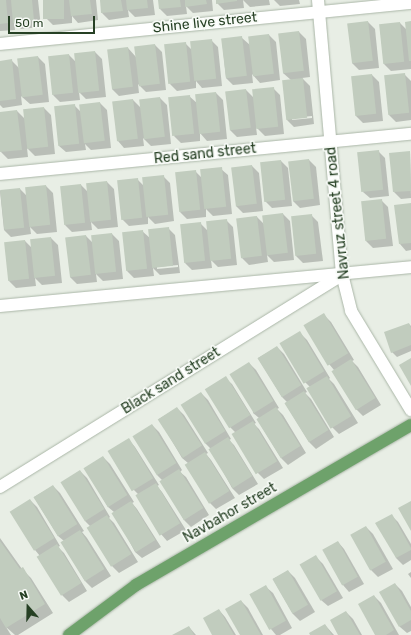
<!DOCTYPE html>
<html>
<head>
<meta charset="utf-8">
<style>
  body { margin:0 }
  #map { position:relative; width:411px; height:635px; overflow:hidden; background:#e8eee5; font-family:Rubik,sans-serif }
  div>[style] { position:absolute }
  .shadow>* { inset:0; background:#0003 }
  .building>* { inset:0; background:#c1ccbe; transform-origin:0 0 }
  .roads { filter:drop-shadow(0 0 1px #aab6a7) drop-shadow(0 0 1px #aab6a7) }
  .minor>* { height:12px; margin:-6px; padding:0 6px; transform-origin:6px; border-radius:6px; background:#fff }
  .major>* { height:12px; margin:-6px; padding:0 6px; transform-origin:6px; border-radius:6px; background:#6ea26b }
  span { translate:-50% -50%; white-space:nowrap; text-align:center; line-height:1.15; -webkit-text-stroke:3.5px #f7faf6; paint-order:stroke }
  .street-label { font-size:14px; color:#264024 }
  .north { position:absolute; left:8px; top:587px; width:40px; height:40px; -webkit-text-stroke:3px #f7faf6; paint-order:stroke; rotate:340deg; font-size:11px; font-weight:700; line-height:16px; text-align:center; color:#264024 }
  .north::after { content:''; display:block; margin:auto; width:14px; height:18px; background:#264024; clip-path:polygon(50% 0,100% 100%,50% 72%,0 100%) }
  .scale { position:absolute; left:8px; top:16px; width:87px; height:18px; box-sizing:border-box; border:2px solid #264024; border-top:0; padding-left:5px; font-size:12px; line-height:14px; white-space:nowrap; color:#264024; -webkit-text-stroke:3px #f7faf6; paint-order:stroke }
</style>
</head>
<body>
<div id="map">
  <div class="shadow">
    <div style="clip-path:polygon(0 0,38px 0,41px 27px,21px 29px,14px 22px,15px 30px,0 31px)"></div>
    <div style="clip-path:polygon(44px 0,96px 0,98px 20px,78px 23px,72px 16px,72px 23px,53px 25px,46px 18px)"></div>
    <div style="clip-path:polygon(101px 0,153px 0,155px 15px,135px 17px,128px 10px,129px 17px,109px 20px,102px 13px)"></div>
    <div style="clip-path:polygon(159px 0,212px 0,213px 11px,193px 13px,186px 6px,187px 14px,167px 16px,160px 9px)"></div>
    <div style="clip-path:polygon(217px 0,269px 0,270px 5px,250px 7px,243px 0,244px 8px,224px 10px,217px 3px)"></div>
    <div style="clip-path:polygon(274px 0,299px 0,300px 4px,280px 6px)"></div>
    <div style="clip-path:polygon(368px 22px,375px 29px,379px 68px,359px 70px,352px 63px)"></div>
    <div style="clip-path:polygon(411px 22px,411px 69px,391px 71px,384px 64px,380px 26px,400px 23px,407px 30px)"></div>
    <div style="clip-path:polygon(evenodd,299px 32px,306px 39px,310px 77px,302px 78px,310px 86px,314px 124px,294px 127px,287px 120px,291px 80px,283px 73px,299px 32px,312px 116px,312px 118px,292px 120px,292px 118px,312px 116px)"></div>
    <div style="clip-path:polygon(269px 35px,276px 42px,280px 80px,260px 83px,252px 74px,253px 83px,233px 85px,226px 78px,222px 40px,242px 38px,250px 45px)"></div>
    <div style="clip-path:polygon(211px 40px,218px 47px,222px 86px,202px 88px,196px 81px,196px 88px,177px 91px,170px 84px,185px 43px,192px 50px)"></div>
    <div style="clip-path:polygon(155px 45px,162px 52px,166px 90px,146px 92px,138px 84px,139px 93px,119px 96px,112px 89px,128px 48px,136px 57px)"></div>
    <div style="clip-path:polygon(95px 52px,102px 59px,106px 97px,86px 99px,79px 92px,80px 100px,60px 102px,53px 95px,69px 55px,76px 62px)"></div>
    <div style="clip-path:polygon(38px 57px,45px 64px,49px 102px,30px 104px,21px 96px,22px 105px,3px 108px,0 105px,0 62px,11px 60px,19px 68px)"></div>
    <div style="clip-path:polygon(404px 74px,411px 81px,411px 120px,396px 122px,389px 115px)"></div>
    <div style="clip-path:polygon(372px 75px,379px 82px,383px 121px,363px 123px,356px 116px)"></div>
    <div style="clip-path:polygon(273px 88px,280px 95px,284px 134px,265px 136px,256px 127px,257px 135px,237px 137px,230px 130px,246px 90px,254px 98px)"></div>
    <div style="clip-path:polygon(216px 93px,223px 100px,227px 139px,207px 141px,200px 133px,200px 141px,181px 143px,174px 136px,189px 96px,197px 103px)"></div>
    <div style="clip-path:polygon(160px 98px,167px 105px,171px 144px,151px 146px,143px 138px,144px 146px,124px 148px,118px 141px,133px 100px,141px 108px)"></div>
    <div style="clip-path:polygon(100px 103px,107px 110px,111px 148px,91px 150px,85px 144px,86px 150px,66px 152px,59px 146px,74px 105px,81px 112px)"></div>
    <div style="clip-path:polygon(44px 108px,51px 115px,55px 154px,35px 156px,27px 148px,28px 157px,8px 159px,1px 152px,0 113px,17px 111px,25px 119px)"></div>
    <div style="clip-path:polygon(378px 151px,385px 158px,389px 196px,370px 198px,363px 192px)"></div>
    <div style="clip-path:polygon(410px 152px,411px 198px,401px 199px,394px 192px,390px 154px)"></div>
    <div style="clip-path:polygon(309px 160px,316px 167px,320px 205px,300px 208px,293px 201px)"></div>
    <div style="clip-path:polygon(281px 161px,288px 168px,292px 206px,272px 208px,265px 201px)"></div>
    <div style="clip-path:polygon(252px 166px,259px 173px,263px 211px,243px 213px,236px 206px)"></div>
    <div style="clip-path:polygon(221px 169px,228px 175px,232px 214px,213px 216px,206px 209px,206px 217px,187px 219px,180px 212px,195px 171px,202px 178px)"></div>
    <div style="clip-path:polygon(163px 176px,170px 183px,174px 221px,155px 224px,148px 217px,148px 224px,129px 226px,122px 219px,137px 179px,144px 186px)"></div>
    <div style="clip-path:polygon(107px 182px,114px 189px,118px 227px,98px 229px,91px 222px,92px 230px,72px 232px,65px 225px,81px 185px,88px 192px)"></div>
    <div style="clip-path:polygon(46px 186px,53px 193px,57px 232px,37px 234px,30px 227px,31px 234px,11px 237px,4px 230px,0 191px,20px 189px,27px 196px)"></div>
    <div style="clip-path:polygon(381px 200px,388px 207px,393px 246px,373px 248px,366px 241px)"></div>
    <div style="clip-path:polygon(411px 204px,411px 250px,406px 251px,400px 244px)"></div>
    <div style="clip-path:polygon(283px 214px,290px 221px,294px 260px,274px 262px,267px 255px,268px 262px,249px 265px,242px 258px,257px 217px,264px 224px)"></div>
    <div style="clip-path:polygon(311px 215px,318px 222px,323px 261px,303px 263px,296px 256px)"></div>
    <div style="clip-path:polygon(226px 220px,233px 227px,237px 265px,218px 267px,211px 260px,212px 268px,192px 270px,185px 263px,200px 223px,207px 230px)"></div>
    <div style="clip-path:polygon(evenodd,168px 228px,175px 235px,180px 273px,160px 275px,153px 268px,154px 276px,134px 278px,127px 271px,142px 231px,150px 238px,168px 228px,178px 265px,178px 267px,157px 269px,157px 267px,178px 265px)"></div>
    <div style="clip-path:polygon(112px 234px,119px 241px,123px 279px,103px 281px,96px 274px,97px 282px,77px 284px,70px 277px,86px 236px,93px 243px)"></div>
    <div style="clip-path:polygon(51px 238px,58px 245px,62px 283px,42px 285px,35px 278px,36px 286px,16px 288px,9px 281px,25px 241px,32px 248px)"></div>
    <div style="clip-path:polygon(324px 315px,331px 322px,354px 360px,352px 361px,358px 367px,381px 405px,363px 416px,356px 409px,334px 370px,329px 364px)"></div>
    <div style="clip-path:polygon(409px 324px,411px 326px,411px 351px,397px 357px,392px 352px)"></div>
    <div style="clip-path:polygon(300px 333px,307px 340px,330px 378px,329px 379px,334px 384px,358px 423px,339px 434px,332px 427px,311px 388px,305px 382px)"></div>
    <div style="clip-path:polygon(277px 347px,284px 354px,307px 392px,305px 393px,311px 399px,334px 437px,316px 449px,309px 442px,285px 403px,287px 402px,282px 397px,258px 358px)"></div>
    <div style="clip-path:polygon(249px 363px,256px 370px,279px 408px,277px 409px,283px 415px,306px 453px,288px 465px,281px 458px,257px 419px,259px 418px,253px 413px)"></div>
    <div style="clip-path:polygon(225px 378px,232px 384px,256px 423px,254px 424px,259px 429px,283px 468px,264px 479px,257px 472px,236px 433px,230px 427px)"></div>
    <div style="clip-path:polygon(201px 393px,208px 400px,231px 439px,229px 440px,234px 445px,258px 484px,239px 495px,232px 488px,211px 449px,205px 443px)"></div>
    <div style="clip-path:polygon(177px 408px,184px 415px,208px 453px,206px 454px,211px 460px,235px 498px,216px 509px,209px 502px,188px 463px,182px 458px,159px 419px)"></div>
    <div style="clip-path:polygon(152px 425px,159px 432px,182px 470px,180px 472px,186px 477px,209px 515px,191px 527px,184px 520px,162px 480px,157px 475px)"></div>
    <div style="clip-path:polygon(129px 440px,135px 447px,159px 485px,157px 486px,162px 492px,186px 530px,167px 541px,161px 534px,139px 495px,133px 489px)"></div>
    <div style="clip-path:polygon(103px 457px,110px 464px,134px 502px,132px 503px,137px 509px,161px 547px,142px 558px,135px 552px,114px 512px,108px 507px,85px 468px)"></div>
    <div style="clip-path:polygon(80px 471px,87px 478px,110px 517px,109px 518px,114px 523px,138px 562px,119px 573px,112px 566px,91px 527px,85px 521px)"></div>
    <div style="clip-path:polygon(53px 486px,60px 493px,84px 531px,82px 532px,87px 538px,111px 576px,92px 588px,85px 581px,62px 542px,64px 541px,58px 536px,34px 497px)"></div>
    <div style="clip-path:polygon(30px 500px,37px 507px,60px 546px,58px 547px,64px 553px,87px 591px,69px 602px,62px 595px,40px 556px,35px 550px)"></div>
    <div style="clip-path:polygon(391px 515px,398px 522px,411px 544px,411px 560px,403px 565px,396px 558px)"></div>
    <div style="clip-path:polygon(366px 527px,373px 534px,393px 569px,378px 577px,371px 570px)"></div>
    <div style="clip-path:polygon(0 538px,22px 569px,31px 578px,53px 613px,18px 635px,15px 635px,6px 627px,11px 635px,0 635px)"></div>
    <div style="clip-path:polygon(338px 542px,344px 549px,364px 584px,349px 592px,343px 585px)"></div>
    <div style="clip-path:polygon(316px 557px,323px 564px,343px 598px,328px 606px,321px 600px,302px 565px)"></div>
    <div style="clip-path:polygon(288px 571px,295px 578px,315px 612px,300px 621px,293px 614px,273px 579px)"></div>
    <div style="clip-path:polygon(411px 572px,411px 578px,408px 574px)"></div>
    <div style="clip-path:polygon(395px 584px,402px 591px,411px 607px,411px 631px,407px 633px,400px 627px)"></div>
    <div style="clip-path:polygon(266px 587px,273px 593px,292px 628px,280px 635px,276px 635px,271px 629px)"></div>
    <div style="clip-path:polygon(374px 596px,381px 603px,399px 635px,377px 635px)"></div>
    <div style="clip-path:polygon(241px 601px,248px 608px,263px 635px,241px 635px)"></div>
    <div style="clip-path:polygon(219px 610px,225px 617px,236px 635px,213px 635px)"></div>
    <div style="clip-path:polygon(346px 612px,353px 619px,362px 635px,340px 635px)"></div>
    <div style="clip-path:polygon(325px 625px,334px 635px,312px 635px)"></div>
    <div style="clip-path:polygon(189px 627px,196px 635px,174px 635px)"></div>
  </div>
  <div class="building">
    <div style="clip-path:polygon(0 0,6px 0,8px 23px,0 24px)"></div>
    <div style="clip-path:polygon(11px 0,32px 0,34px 20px,13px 23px)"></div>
    <div style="left:43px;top:0;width:21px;height:19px"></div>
    <div style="clip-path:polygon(69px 0,90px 0,92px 14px,71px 16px)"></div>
    <div style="clip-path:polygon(100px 0,121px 0,123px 11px,101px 13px)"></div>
    <div style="clip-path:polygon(126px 0,147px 0,148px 8px,127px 10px)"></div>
    <div style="clip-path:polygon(158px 0,180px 0,181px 7px,159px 9px)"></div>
    <div style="clip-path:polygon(185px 0,206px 0,207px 4px,185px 7px)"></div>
    <div style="clip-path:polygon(216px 0,237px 0,237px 1px,216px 4px)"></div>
    <div style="left:368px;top:21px;width:40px;height:21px;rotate:83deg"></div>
    <div style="clip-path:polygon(411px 21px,411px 61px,409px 61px,405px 22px)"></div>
    <div style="left:400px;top:22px;width:40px;height:21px;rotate:84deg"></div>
    <div style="left:299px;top:31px;width:40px;height:21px;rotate:83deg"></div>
    <div style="left:269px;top:34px;width:40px;height:21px;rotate:83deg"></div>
    <div style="left:242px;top:36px;width:40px;height:21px;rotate:83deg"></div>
    <div style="left:212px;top:39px;width:40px;height:22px;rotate:84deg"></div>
    <div style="left:186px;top:42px;width:40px;height:22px;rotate:84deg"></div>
    <div style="left:155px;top:44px;width:40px;height:21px;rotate:83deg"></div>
    <div style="left:128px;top:47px;width:40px;height:21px;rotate:83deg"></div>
    <div style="left:95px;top:51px;width:40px;height:21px;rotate:84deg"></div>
    <div style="left:69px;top:54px;width:39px;height:21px;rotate:84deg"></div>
    <div style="left:38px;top:56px;width:39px;height:21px;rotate:83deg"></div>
    <div style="clip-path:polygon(12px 59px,16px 99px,0 101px,0 61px)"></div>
    <div style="left:405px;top:73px;width:40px;height:21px;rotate:84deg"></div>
    <div style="left:372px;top:74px;width:40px;height:21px;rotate:84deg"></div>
    <div style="left:303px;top:78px;width:40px;height:21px;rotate:84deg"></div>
    <div style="left:274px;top:87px;width:40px;height:22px;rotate:84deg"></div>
    <div style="left:246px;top:89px;width:39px;height:21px;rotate:83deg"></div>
    <div style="left:216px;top:92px;width:40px;height:21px;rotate:84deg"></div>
    <div style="left:190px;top:95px;width:39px;height:22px;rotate:84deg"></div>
    <div style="left:160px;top:97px;width:40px;height:21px;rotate:83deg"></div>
    <div style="left:133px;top:99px;width:40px;height:21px;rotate:83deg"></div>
    <div style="left:100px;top:102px;width:39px;height:21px;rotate:83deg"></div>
    <div style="left:75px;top:104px;width:40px;height:21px;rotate:84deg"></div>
    <div style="left:44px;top:107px;width:40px;height:21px;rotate:84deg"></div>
    <div style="clip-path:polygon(17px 110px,22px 150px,0 152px,0 112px)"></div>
    <div style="left:379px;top:150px;width:40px;height:22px;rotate:84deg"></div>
    <div style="clip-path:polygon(410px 151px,411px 191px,393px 192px,389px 153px)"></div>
    <div style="left:309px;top:159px;width:40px;height:21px;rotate:83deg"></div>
    <div style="left:281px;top:160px;width:40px;height:21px;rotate:84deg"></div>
    <div style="left:252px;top:165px;width:39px;height:21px;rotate:83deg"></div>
    <div style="left:222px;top:167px;width:40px;height:22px;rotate:84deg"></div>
    <div style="left:196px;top:170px;width:40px;height:21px;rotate:84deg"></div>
    <div style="left:164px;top:175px;width:40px;height:22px;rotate:84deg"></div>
    <div style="left:138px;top:178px;width:40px;height:21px;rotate:84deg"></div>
    <div style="left:107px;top:181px;width:39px;height:21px;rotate:84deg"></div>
    <div style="left:81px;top:184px;width:39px;height:21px;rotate:84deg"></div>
    <div style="left:46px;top:185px;width:40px;height:21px;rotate:84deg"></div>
    <div style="left:20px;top:188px;width:40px;height:20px;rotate:84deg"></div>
    <div style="left:382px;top:199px;width:40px;height:21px;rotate:84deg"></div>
    <div style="clip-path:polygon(411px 203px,411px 243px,399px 244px,394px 205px)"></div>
    <div style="left:283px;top:213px;width:40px;height:21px;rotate:83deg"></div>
    <div style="left:312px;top:214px;width:40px;height:21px;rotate:84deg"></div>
    <div style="left:257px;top:216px;width:40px;height:21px;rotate:83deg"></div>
    <div style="left:227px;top:219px;width:40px;height:21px;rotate:84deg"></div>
    <div style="left:201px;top:222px;width:39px;height:21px;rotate:84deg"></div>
    <div style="left:169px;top:227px;width:39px;height:21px;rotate:84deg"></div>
    <div style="left:143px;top:230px;width:39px;height:21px;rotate:84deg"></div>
    <div style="left:112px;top:233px;width:39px;height:21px;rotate:84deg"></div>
    <div style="left:86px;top:235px;width:40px;height:21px;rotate:83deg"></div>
    <div style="left:51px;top:237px;width:39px;height:21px;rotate:84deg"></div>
    <div style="left:25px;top:240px;width:39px;height:21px;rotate:84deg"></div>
    <div style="left:324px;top:313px;width:47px;height:24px;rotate:59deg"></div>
    <div style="clip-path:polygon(409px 323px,411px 328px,411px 345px,391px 353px,384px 332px)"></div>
    <div style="left:300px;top:331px;width:47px;height:24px;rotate:59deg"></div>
    <div style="left:277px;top:346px;width:46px;height:23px;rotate:58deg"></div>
    <div style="clip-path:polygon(411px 358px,411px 386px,399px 365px)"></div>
    <div style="left:351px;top:359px;width:46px;height:23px;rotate:58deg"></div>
    <div style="left:249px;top:362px;width:46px;height:23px;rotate:58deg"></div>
    <div style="left:226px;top:376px;width:46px;height:25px;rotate:58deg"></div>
    <div style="left:327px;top:376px;width:47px;height:24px;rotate:59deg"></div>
    <div style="left:304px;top:391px;width:46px;height:23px;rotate:58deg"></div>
    <div style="left:201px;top:392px;width:46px;height:24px;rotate:58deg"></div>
    <div style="left:177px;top:407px;width:46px;height:23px;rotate:57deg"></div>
    <div style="left:276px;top:407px;width:46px;height:23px;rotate:58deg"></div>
    <div style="left:253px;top:421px;width:47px;height:25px;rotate:59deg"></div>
    <div style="left:152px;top:424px;width:46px;height:23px;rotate:58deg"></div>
    <div style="left:228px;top:437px;width:46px;height:23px;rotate:58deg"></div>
    <div style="left:129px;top:438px;width:47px;height:25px;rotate:59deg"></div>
    <div style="left:205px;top:452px;width:46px;height:24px;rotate:58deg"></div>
    <div style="left:103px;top:456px;width:46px;height:23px;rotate:58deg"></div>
    <div style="left:179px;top:469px;width:46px;height:23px;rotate:58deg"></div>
    <div style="left:80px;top:470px;width:46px;height:23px;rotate:58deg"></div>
    <div style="left:156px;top:483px;width:47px;height:24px;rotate:59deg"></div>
    <div style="left:53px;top:485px;width:46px;height:23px;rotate:58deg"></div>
    <div style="left:30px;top:499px;width:46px;height:24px;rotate:58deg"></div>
    <div style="left:131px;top:501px;width:46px;height:23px;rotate:58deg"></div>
    <div style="clip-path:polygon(411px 501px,411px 531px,398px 508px)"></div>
    <div style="clip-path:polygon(392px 514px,411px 548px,411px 550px,396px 558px,375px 523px)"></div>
    <div style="left:107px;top:515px;width:46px;height:24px;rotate:58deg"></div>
    <div style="left:366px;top:526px;width:41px;height:18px;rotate:61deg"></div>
    <div style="left:80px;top:530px;width:46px;height:23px;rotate:58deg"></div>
    <div style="clip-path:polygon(0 541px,20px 569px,13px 573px,23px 567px,45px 604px,6px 628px,0 618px)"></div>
    <div style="left:338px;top:541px;width:41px;height:18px;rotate:61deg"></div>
    <div style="left:57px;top:544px;width:46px;height:24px;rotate:58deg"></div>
    <div style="left:316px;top:555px;width:42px;height:19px;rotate:60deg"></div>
    <div style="left:288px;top:570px;width:40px;height:18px;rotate:60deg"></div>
    <div style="clip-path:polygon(395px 583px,411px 611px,411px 620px,399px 627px,379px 592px)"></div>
    <div style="left:266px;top:585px;width:41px;height:19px;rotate:61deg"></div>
    <div style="clip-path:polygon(374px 595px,394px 630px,386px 635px,375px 635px,358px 604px)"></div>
    <div style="clip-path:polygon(241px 600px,261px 635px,240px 635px,225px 609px)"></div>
    <div style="clip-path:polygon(219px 609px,234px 635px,212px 635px,203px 618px)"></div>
    <div style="clip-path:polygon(346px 611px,360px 635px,338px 635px,330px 620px)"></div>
    <div style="clip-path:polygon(325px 624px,332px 635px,310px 635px,309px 633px)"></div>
    <div style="clip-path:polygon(189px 626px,194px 635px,172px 635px)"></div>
  </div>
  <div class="roads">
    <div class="minor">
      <div style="left:318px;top:0;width:275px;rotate:85deg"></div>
      <div style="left:342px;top:274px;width:38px;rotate:76deg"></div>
      <div style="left:351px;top:311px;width:116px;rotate:58.8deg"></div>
      <div style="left:0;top:44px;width:413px;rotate:-5.7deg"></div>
      <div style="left:0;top:174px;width:413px;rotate:-5.6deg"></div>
      <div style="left:0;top:306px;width:413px;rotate:-5.4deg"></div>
      <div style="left:0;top:487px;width:400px;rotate:-31.8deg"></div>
    </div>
    <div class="major">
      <div style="left:69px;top:635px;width:84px;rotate:-36.7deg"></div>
      <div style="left:136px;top:585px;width:318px;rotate:-30.2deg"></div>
    </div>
  </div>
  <div class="street-label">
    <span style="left:205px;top:23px;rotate:-6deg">Shine live street</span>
    <span style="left:205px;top:154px;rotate:-6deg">Red sand street</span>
    <span style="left:338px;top:213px;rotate:-96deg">Navruz street 4 road</span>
    <span style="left:171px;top:381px;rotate:-32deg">Black sand street</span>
    <span style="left:230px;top:513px;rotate:-30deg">Navbahor street</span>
  </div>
  <div class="north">N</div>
  <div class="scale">50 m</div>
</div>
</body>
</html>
